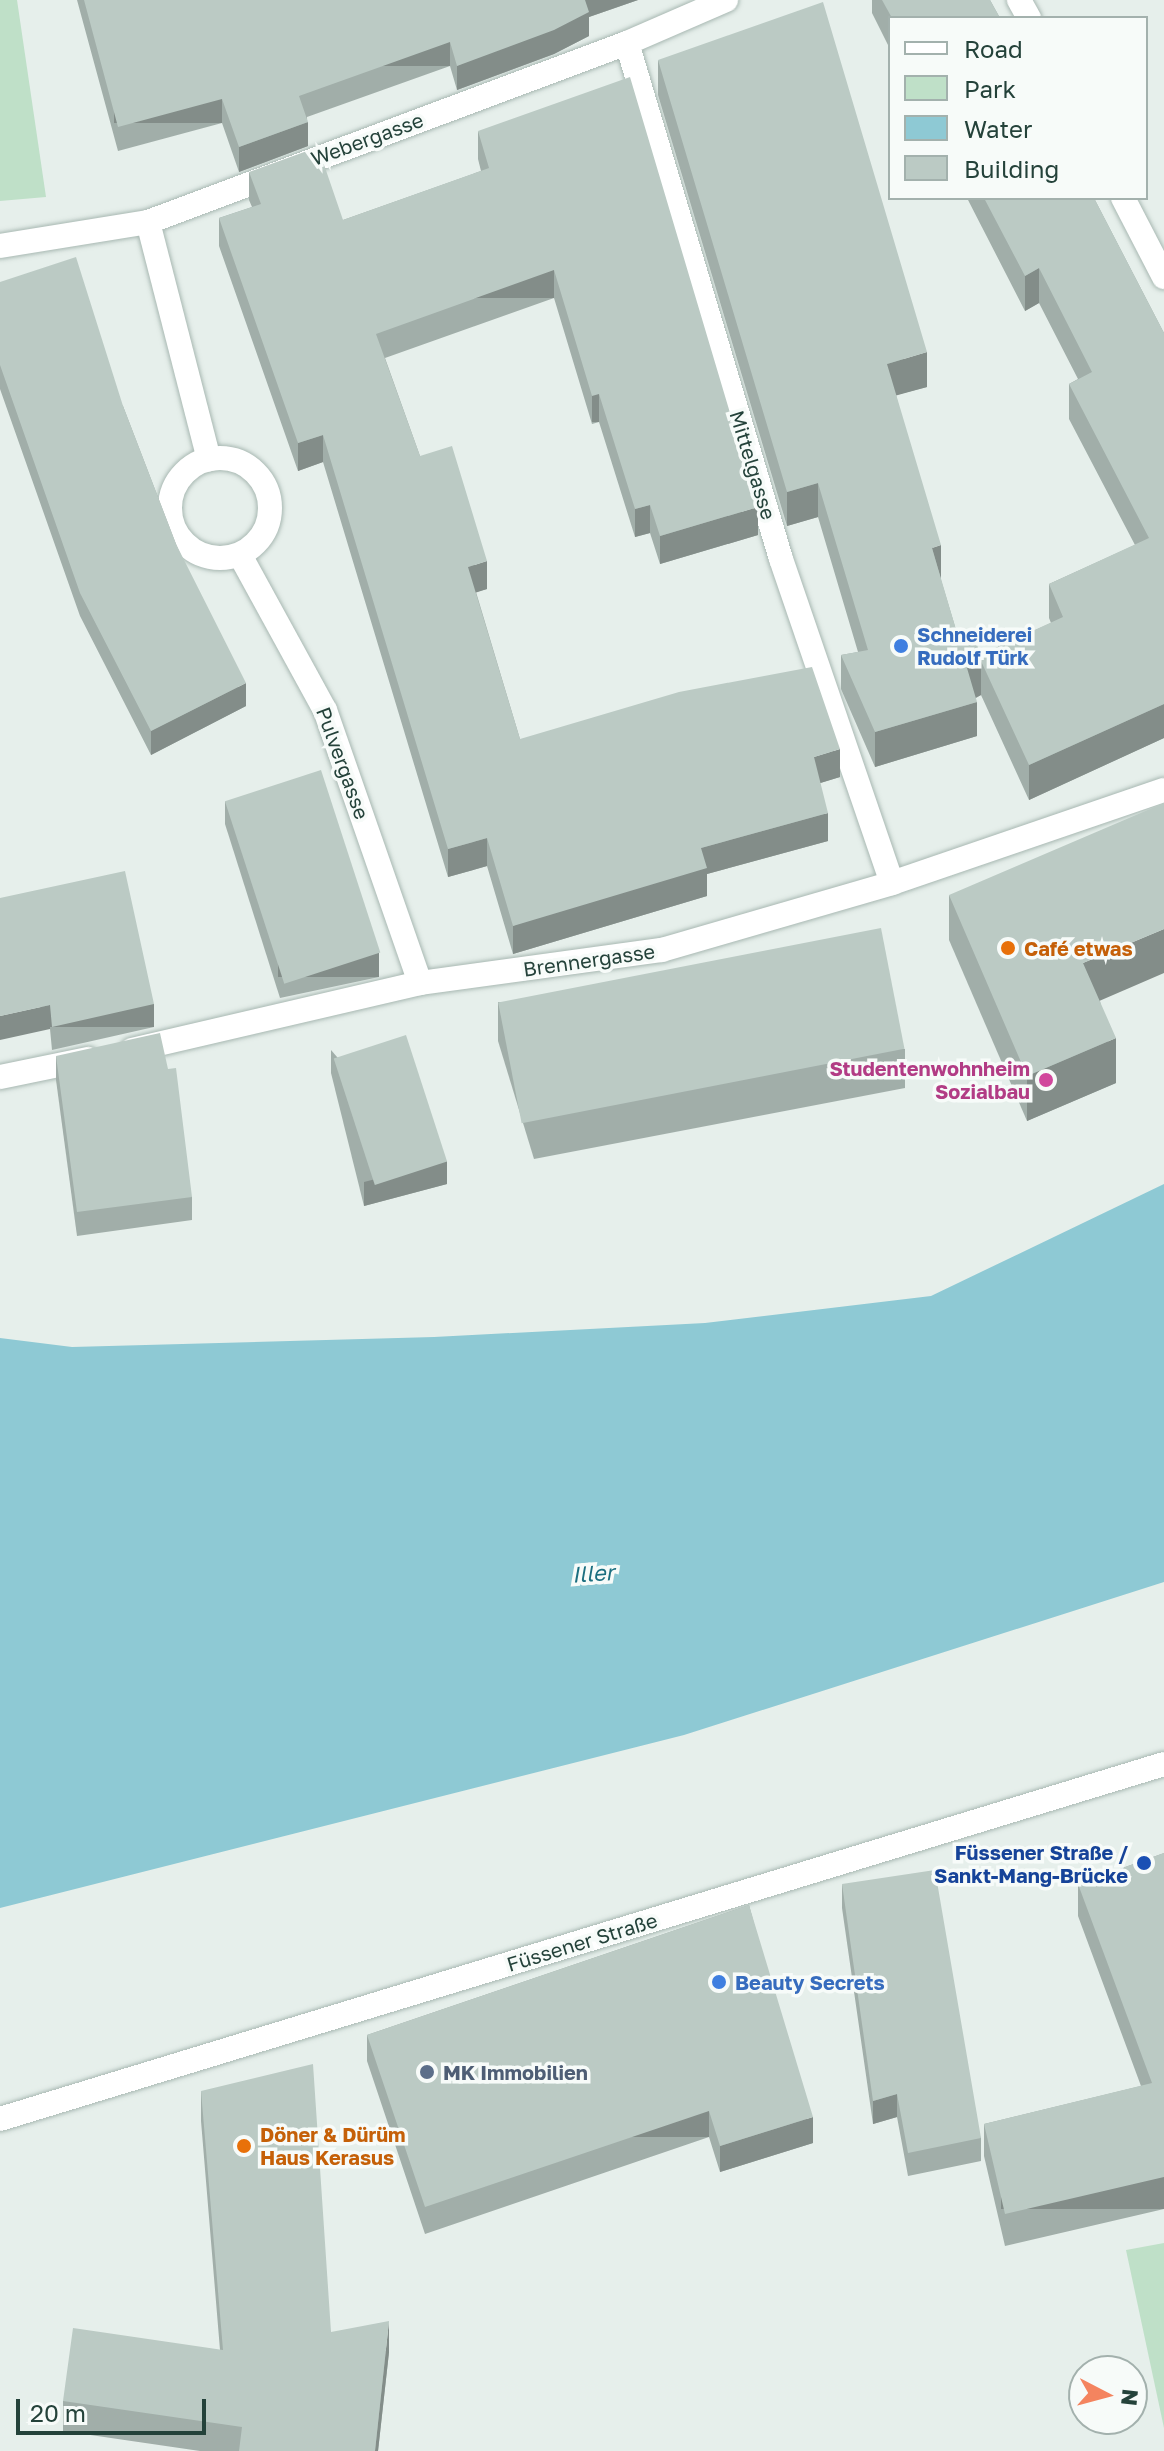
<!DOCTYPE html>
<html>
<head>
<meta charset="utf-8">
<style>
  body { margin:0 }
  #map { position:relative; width:1164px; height:2451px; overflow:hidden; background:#e6efeb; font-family:"Golos Text",sans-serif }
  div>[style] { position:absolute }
  .green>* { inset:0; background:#bfe0c8 }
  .water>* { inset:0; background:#8ec9d4 }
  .roads { filter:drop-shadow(0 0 2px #a8b8b2) drop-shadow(0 0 2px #a8b8b2) }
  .minor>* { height:24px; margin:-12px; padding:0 12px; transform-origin:12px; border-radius:12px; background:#fff }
  .minor>.ring { margin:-12px; padding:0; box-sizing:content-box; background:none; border:24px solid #fff; border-radius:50% }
  .wall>* { inset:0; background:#a1aea9 }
  .shaded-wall>* { inset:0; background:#838d89; transform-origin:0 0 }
  .building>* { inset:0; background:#bbcac4; transform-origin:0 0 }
  .dots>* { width:22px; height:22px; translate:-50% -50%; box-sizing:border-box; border:4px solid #f7fbf9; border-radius:50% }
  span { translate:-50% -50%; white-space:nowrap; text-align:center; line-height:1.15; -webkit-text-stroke:7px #f7fbf9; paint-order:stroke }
  .street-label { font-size:20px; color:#24423a }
  .shop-label { font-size:20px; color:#366cbe; font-weight:700 }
  .left { translate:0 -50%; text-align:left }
  .food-label { font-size:20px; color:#c56008; font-weight:700 }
  .hotel-label { font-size:20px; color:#b23c85; font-weight:700 }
  .right { translate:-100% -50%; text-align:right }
  .transit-label { font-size:20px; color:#164399; font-weight:700 }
  .service-label { font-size:20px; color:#4e5e75; font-weight:700 }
  .water-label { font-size:22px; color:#1c6f80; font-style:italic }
  .legend { position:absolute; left:888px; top:16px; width:260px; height:184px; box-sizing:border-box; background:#f7fbf9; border:2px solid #a3b1ad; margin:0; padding:10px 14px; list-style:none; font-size:24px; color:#24423a }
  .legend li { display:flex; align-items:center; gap:16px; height:40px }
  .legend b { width:40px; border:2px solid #a3b1ad }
  .north { position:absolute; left:1068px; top:2355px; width:80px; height:80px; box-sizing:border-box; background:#f7fbf9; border:2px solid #a3b1ad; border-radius:50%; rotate:96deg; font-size:22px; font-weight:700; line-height:32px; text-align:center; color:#24423a }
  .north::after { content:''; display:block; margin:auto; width:28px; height:36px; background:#f4845f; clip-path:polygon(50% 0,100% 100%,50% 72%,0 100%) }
  .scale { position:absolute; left:16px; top:2399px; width:190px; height:36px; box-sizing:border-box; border:4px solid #24423a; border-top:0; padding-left:10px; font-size:24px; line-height:28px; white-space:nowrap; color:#24423a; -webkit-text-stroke:6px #f7fbf9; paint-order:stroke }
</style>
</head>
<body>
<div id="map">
  <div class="green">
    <div style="clip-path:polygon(0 0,17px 0,46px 197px,0 201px)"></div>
    <div style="clip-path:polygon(1164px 2243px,1164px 2428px,1126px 2250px)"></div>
  </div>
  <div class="water">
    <div style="clip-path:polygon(1164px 1184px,1164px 1582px,684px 1735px,0 1908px,0 1338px,72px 1347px,434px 1337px,705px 1323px,931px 1296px)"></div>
  </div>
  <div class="roads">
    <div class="minor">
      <div style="left:1019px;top:0;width:21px;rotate:61deg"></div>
      <div style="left:627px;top:43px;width:538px;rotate:73.38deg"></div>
      <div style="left:781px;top:559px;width:342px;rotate:71.1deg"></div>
      <div style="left:1123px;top:198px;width:89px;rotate:62.6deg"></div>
      <div style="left:148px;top:222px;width:245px;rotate:75.6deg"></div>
      <div style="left:0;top:246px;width:150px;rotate:-9.2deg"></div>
      <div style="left:148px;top:222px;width:511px;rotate:-20.49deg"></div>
      <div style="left:627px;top:43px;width:108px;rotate:-23.5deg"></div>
      <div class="ring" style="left:170px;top:458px;width:76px;height:76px"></div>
      <div style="left:240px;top:555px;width:177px;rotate:61.3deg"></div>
      <div style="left:325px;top:710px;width:289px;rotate:70.8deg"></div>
      <div style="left:132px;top:1050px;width:296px;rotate:-13.1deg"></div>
      <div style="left:420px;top:983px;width:244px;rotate:-7.8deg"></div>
      <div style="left:662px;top:950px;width:240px;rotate:-16.2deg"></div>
      <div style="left:892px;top:883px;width:287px;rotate:-18.9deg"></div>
      <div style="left:0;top:1077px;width:90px;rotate:-11.6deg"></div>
      <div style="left:0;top:2119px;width:1217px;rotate:-16.96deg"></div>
    </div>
  </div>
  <div class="wall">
    <div style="clip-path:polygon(77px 0,638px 0,589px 17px,589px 36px,554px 54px,457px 90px,450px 66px,307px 117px,308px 146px,239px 172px,222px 123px,118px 151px)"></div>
    <div style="clip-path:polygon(872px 0,990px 0,1000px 18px,890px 18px,890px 49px,872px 13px)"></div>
    <div style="clip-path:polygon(658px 60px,927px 387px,896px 395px,941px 580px,957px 633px,980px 655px,1051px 623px,1049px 618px,1049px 584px,1135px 545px,1069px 419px,1069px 384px,1078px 379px,1039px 303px,1025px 311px,967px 198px,1094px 198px,1164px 333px,1164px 738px,1029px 800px,981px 695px,976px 698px,977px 736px,875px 767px,841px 689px,841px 655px,858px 652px,818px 517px,787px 526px,658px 95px)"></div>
    <div style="clip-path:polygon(478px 131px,758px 535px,660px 564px,650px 533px,635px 537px,599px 422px,592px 424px,554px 298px,385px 358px,420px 456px,487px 589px,476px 592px,520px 739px,840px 777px,820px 783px,828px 841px,707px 874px,707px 896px,513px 954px,487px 866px,448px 877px,323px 462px,298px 471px,219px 246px,219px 218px,252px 207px,249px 200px,249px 172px,343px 220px,481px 171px,478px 159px)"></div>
    <div style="clip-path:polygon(0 282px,123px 406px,176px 544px,246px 706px,151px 755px,80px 616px,0 389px)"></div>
    <div style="clip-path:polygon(225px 801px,379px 977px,280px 998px,225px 824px)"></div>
    <div style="clip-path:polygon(949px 895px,1100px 1001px,1116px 1083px,1027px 1121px,949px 940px)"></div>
    <div style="clip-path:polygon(0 898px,154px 1027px,52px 1050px,50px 1029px)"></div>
    <div style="clip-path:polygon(498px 1002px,905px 1049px,905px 1088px,534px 1159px,498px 1041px)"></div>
    <div style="clip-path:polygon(331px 1050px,447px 1184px,364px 1206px,331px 1073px)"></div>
    <div style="clip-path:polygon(56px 1056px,192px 1197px,192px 1220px,77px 1236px,56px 1080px)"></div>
    <div style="clip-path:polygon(1164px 1853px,1164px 2209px,1005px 2246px,984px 2156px,984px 2124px,1141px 2086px,1078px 1916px,1078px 1884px)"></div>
    <div style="clip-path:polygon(842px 1884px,981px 2138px,981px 2161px,908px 2176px,897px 2117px,873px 2124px,842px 1908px)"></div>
    <div style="clip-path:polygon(749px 1905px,813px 2143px,720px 2172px,709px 2137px,425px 2234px,367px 2061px,367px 2035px)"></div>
    <div style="clip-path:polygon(201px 2091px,331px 2332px,389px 2352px,378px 2451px,200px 2451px,63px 2431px,63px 2401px,220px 2350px,201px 2121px)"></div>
  </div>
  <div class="shaded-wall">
    <div style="clip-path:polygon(584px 0,638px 0,589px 17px,589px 36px,554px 54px,457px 90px,457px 66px)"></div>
    <div style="left:450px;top:42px;width:24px;height:160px;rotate:90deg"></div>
    <div style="left:222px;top:99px;width:24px;height:108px;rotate:90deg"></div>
    <div style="clip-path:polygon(308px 122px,308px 146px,239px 172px,239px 147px)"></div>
    <div style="clip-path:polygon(1039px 268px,1039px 303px,1025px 311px,1025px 276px)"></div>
    <div style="left:554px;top:270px;width:28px;height:189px;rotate:90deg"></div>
    <div style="clip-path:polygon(927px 352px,927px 387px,887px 398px,887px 364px)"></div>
    <div style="left:599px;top:394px;width:28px;height:7px;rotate:90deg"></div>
    <div style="clip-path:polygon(323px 435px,323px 462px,298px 471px,298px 443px)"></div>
    <div style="clip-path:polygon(818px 483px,818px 517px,787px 526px,787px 492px)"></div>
    <div style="clip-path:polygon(650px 505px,650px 533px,635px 537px,635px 509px)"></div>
    <div style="clip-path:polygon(758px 507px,758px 535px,660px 564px,660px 536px)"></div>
    <div style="clip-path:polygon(941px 545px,941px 580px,932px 548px)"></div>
    <div style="clip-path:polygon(487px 561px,487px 589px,468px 595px,468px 567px)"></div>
    <div style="clip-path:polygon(981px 661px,981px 695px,967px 702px,967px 668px)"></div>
    <div style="clip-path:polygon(246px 683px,246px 706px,151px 755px,151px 731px)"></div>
    <div style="clip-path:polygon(977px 702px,977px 736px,875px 767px,875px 732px)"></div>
    <div style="clip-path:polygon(1164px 704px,1164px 738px,1029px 800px,1029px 765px)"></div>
    <div style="clip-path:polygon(840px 749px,840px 777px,814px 785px,814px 757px)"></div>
    <div style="clip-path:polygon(828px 813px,828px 841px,707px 874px,707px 896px,513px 954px,513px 926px,701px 848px)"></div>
    <div style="clip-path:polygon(487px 838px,487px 866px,448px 877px,448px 849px)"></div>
    <div style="clip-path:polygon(1164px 929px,1164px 973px,1083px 1008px,1083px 963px)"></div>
    <div style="left:379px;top:953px;width:24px;height:101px;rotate:90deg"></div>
    <div style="left:154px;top:1004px;width:23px;height:105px;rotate:90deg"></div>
    <div style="clip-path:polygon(50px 1005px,50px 1029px,0 1040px,0 1016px)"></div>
    <div style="clip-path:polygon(1116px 1038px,1116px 1083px,1027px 1121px,1027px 1076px)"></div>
    <div style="clip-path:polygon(447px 1161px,447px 1184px,364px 1206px,364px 1182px)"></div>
    <div style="clip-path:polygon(897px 2094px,897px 2117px,873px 2124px,873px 2101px)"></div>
    <div style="left:709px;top:2111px;width:26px;height:300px;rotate:90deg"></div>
    <div style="clip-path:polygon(813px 2117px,813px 2143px,720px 2172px,720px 2146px)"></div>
    <div style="left:1164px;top:2177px;width:32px;height:163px;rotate:90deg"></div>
    <div style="clip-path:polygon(389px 2321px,389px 2352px,378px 2451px,375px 2451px)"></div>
  </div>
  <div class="building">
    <div style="clip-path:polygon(84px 0,585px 0,589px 12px,554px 30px,457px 66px,450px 42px,299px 96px,308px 122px,239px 147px,222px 99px,118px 127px)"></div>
    <div style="clip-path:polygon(882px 0,990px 0,1000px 18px,892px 18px)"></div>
    <div style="clip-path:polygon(823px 2px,927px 352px,887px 364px,941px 545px,932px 548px,957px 633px,973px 630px,980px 655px,1063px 617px,1049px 584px,1149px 538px,1069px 384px,1092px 372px,1039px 268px,1025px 276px,984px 198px,1094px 198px,1164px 333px,1164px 704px,1029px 765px,981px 661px,967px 668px,977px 702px,875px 732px,841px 655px,868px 650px,818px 483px,787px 492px,658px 60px)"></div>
    <div style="clip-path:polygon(630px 77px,758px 507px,660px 536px,650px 505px,635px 509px,599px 394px,592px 396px,554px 270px,376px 334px,420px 456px,452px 446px,487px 561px,468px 567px,520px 739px,679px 692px,812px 667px,840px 749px,814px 757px,828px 813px,701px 848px,707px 868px,513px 926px,487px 838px,448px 849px,323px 435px,298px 443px,219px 218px,261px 204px,249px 172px,318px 147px,343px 220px,489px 168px,478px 131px)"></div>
    <div style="clip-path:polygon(76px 257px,123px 406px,176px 544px,246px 683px,151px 731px,80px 593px,0 365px,0 282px)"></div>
    <div style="left:321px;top:770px;width:192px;height:101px;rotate:72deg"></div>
    <div style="clip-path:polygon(1164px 803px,1164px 929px,1083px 963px,1116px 1038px,1027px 1076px,949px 895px)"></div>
    <div style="clip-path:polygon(125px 871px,154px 1004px,52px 1027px,50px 1005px,0 1016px,0 898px)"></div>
    <div style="left:881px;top:928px;width:123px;height:390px;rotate:79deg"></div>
    <div style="clip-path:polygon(160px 1033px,168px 1069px,176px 1068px,192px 1197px,77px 1212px,56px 1056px)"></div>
    <div style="left:406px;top:1035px;width:133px;height:76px;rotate:72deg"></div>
    <div style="clip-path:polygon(1164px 1853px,1164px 2177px,1005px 2214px,984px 2124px,1152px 2083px,1078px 1884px)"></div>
    <div style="clip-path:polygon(935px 1870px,981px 2138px,908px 2153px,897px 2094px,873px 2101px,842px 1884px)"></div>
    <div style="clip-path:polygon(749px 1905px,813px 2117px,720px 2146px,709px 2111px,425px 2207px,367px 2035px)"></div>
    <div style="clip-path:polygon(313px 2064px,331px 2332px,389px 2321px,375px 2451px,239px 2451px,242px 2427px,63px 2401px,73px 2328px,223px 2350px,201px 2091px)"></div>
  </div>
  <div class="dots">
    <div style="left:901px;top:646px;background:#3f7fe0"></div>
    <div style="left:1008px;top:948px;background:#e8710a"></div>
    <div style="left:1046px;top:1080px;background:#d1479c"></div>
    <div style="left:1144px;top:1863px;background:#1a4fb4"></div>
    <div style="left:719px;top:1982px;background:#3f7fe0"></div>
    <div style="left:427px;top:2072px;background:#5c6f8a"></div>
    <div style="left:244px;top:2146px;background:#e8710a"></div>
  </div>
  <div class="street-label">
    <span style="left:367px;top:139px;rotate:-20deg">Webergasse</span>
    <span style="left:753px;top:465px;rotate:73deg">Mittelgasse</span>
    <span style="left:343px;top:763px;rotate:70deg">Pulvergasse</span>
    <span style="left:589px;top:960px;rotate:-8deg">Brennergasse</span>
    <span style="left:582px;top:1942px;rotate:-17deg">Füssener Straße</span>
  </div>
  <div class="shop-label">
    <span class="left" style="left:917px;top:646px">Schneiderei<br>Rudolf Türk</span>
    <span class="left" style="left:735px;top:1982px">Beauty Secrets</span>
  </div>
  <div class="food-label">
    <span class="left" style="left:1024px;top:948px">Café etwas</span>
    <span class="left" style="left:260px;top:2146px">Döner &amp; Dürüm<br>Haus Kerasus</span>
  </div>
  <div class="hotel-label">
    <span class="right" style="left:1030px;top:1080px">Studentenwohnheim<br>Sozialbau</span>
  </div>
  <div class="transit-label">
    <span class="right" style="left:1128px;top:1864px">Füssener Straße /<br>Sankt-Mang-Brücke</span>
  </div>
  <div class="service-label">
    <span class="left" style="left:443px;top:2072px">MK Immobilien</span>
  </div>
  <div class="water-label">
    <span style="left:593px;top:1573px;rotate:-4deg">Iller</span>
  </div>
  <ul class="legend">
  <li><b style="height:10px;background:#fff"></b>Road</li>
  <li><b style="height:22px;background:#bfe0c8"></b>Park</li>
  <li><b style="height:22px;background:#8ec9d4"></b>Water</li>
  <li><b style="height:22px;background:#bbcac4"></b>Building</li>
  </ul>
  <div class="north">N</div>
  <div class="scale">20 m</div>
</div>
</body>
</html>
